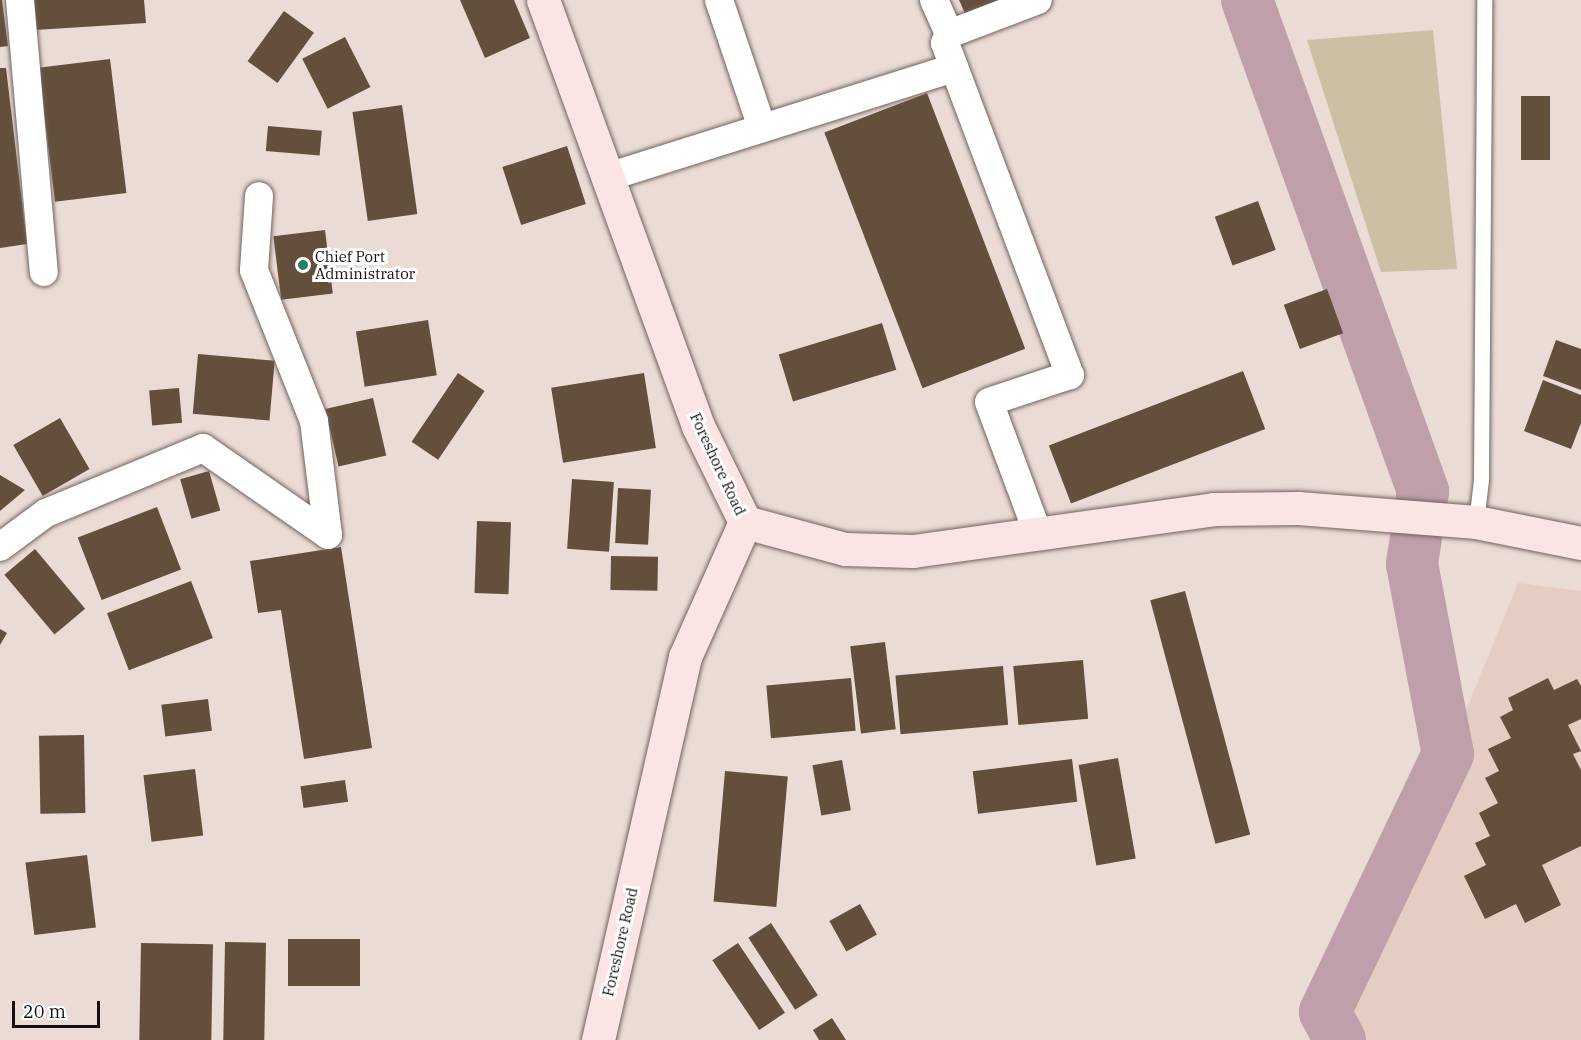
<!DOCTYPE html>
<html>
<head>
<meta charset="utf-8">
<style>
  body { margin:0 }
  #map { position:relative; width:1581px; height:1040px; overflow:hidden; background:#ebdbd5; font-family:"IBM Plex Serif",serif }
  div>[style] { position:absolute }
  .built>* { inset:0; background:#e5cdc4 }
  .green>* { inset:0; background:#cac0a4 }
  .river>* { height:52px; margin:-26px; padding:0 26px; transform-origin:26px; border-radius:26px; background:#bf9faa }
  .building>* { inset:0; background:#634f3b; transform-origin:0 0 }
  .roads { filter:drop-shadow(0 0 2px #71635e) drop-shadow(0 0 2px #71635e) }
  .lane>* { height:15px; margin:-7.5px; padding:0 7.5px; transform-origin:7.5px; border-radius:7.5px; background:#fff }
  .street>* { height:28px; margin:-14px; padding:0 14px; transform-origin:14px; border-radius:14px; background:#fff }
  .secondary>* { height:33px; margin:-16.5px; padding:0 16.5px; transform-origin:16.5px; border-radius:16.5px; background:#fbe4e4 }
  .dots>* { width:16px; height:16px; translate:-50% -50%; box-sizing:border-box; border:3px solid #fff; border-radius:50% }
  span { translate:-50% -50%; white-space:nowrap; text-align:center; line-height:1.15; -webkit-text-stroke:6px #fff; paint-order:stroke }
  .poi-label { font-size:15px; color:#15100e }
  .left { translate:0 -50%; text-align:left }
  .street-label { font-size:15px; color:#15100e }
  .scale { position:absolute; left:12px; top:1001px; width:88px; height:27px; box-sizing:border-box; border:3px solid #15100e; border-top:0; padding-left:8px; font-size:18px; line-height:21px; white-space:nowrap; color:#15100e; -webkit-text-stroke:4px #fff; paint-order:stroke }
</style>
</head>
<body>
<div id="map">
  <div class="built">
    <div style="clip-path:polygon(1518px 583px,1581px 591px,1581px 1040px,1358px 1040px,1343px 1012px)"></div>
  </div>
  <div class="green">
    <div style="clip-path:polygon(1433px 30px,1457px 269px,1381px 272px,1307px 40px)"></div>
  </div>
  <div class="river">
    <div style="left:1247px;top:0;width:522px;rotate:70.28deg"></div>
    <div style="left:1423px;top:491px;width:74px;rotate:98.6deg"></div>
    <div style="left:1412px;top:564px;width:193px;rotate:79.3deg"></div>
    <div style="left:1448px;top:754px;width:286px;rotate:115.5deg"></div>
    <div style="left:1325px;top:1012px;width:32px;rotate:62deg"></div>
  </div>
  <div class="building">
    <div style="clip-path:polygon(0 0,2px 0,8px 46px,0 47px)"></div>
    <div style="clip-path:polygon(33px 0,144px 0,146px 23px,35px 30px)"></div>
    <div style="clip-path:polygon(460px 0,514px 0,530px 38px,485px 58px)"></div>
    <div style="clip-path:polygon(959px 0,1013px 0,968px 20px)"></div>
    <div style="left:284px;top:11px;width:37px;height:62px;rotate:36deg"></div>
    <div style="left:345px;top:37px;width:56px;height:48px;rotate:63deg"></div>
    <div style="left:110px;top:59px;width:135px;height:72px;rotate:83deg"></div>
    <div style="clip-path:polygon(0 68px,6px 68px,27px 244px,0 248px)"></div>
    <div style="left:927px;top:93px;width:274px;height:110px;rotate:69deg"></div>
    <div style="left:1521px;top:96px;width:29px;height:64px"></div>
    <div style="left:402px;top:105px;width:110px;height:50px;rotate:82deg"></div>
    <div style="left:268px;top:126px;width:54px;height:25px;rotate:5deg"></div>
    <div style="left:567px;top:146px;width:61px;height:68px;rotate:72deg"></div>
    <div style="left:1258px;top:201px;width:52px;height:46px;rotate:70deg"></div>
    <div style="left:325px;top:230px;width:64px;height:52px;rotate:83deg"></div>
    <div style="left:1327px;top:289px;width:47px;height:46px;rotate:70deg"></div>
    <div style="left:428px;top:320px;width:56px;height:73px;rotate:81deg"></div>
    <div style="left:882px;top:323px;width:49px;height:108px;rotate:73deg"></div>
    <div style="clip-path:polygon(1556px 340px,1581px 349px,1581px 390px,1543px 376px)"></div>
    <div style="left:198px;top:354px;width:77px;height:60px;rotate:5deg"></div>
    <div style="left:1243px;top:371px;width:62px;height:208px;rotate:69deg"></div>
    <div style="left:458px;top:373px;width:32px;height:83px;rotate:34deg"></div>
    <div style="left:644px;top:373px;width:76px;height:94px;rotate:81deg"></div>
    <div style="clip-path:polygon(1543px 380px,1581px 395px,1581px 423px,1571px 449px,1524px 431px)"></div>
    <div style="left:179px;top:388px;width:35px;height:30px;rotate:85deg"></div>
    <div style="left:373px;top:398px;width:59px;height:49px;rotate:77deg"></div>
    <div style="left:60px;top:418px;width:59px;height:54px;rotate:60deg"></div>
    <div style="left:209px;top:471px;width:41px;height:30px;rotate:74deg"></div>
    <div style="clip-path:polygon(0 475px,25px 490px,0 511px)"></div>
    <div style="left:572px;top:479px;width:42px;height:70px;rotate:4deg"></div>
    <div style="left:618px;top:488px;width:33px;height:55px;rotate:3deg"></div>
    <div style="left:157px;top:507px;width:67px;height:85px;rotate:69deg"></div>
    <div style="left:477px;top:521px;width:34px;height:72px;rotate:2deg"></div>
    <div style="clip-path:polygon(341px 547px,372px 748px,304px 759px,281px 610px,258px 613px,250px 561px)"></div>
    <div style="left:35px;top:549px;width:78px;height:40px;rotate:50deg"></div>
    <div style="left:611px;top:556px;width:47px;height:34px;rotate:1deg"></div>
    <div style="left:191px;top:581px;width:61px;height:90px;rotate:69deg"></div>
    <div style="left:1185px;top:591px;width:252px;height:36px;rotate:75deg"></div>
    <div style="clip-path:polygon(0 629px,7px 633px,0 645px)"></div>
    <div style="left:885px;top:642px;width:88px;height:35px;rotate:83deg"></div>
    <div style="left:1083px;top:660px;width:59px;height:70px;rotate:85deg"></div>
    <div style="left:1003px;top:666px;width:59px;height:108px;rotate:85deg"></div>
    <div style="left:851px;top:678px;width:53px;height:85px;rotate:85deg"></div>
    <div style="clip-path:polygon(1548px 678px,1554px 690px,1577px 679px,1581px 686px,1581px 719px,1568px 725px,1581px 751px,1573px 754px,1581px 770px,1581px 846px,1542px 865px,1561px 905px,1525px 923px,1516px 904px,1485px 919px,1464px 876px,1486px 865px,1475px 843px,1490px 836px,1479px 813px,1498px 803px,1485px 778px,1499px 771px,1488px 749px,1511px 738px,1500px 717px,1513px 710px,1508px 698px)"></div>
    <div style="left:208px;top:699px;width:32px;height:47px;rotate:83deg"></div>
    <div style="left:84px;top:735px;width:78px;height:45px;rotate:89deg"></div>
    <div style="left:1118px;top:758px;width:102px;height:40px;rotate:80deg"></div>
    <div style="left:1072px;top:759px;width:43px;height:100px;rotate:83deg"></div>
    <div style="left:842px;top:760px;width:51px;height:30px;rotate:80deg"></div>
    <div style="left:195px;top:769px;width:67px;height:52px;rotate:83deg"></div>
    <div style="left:725px;top:771px;width:63px;height:131px;rotate:5deg"></div>
    <div style="left:345px;top:780px;width:22px;height:45px;rotate:82deg"></div>
    <div style="left:87px;top:855px;width:73px;height:62px;rotate:83deg"></div>
    <div style="left:860px;top:904px;width:35px;height:35px;rotate:61deg"></div>
    <div style="left:771px;top:923px;width:86px;height:27px;rotate:57deg"></div>
    <div style="left:288px;top:939px;width:72px;height:47px"></div>
    <div style="left:225px;top:942px;width:41px;height:98px;rotate:1deg"></div>
    <div style="left:141px;top:943px;width:72px;height:97px;rotate:1deg"></div>
    <div style="left:738px;top:943px;width:84px;height:31px;rotate:56deg"></div>
    <div style="clip-path:polygon(832px 1018px,846px 1040px,819px 1040px,813px 1030px)"></div>
  </div>
  <div class="roads">
    <div class="lane">
      <div style="left:1476px;top:522px;width:42px;rotate:-83.2deg"></div>
      <div style="left:1481px;top:480px;width:480px;rotate:-89.6deg"></div>
    </div>
    <div class="street">
      <div style="left:20px;top:0;width:273px;rotate:85deg"></div>
      <div style="left:719px;top:0;width:135px;rotate:71.4deg"></div>
      <div style="left:934px;top:0;width:37px;rotate:66deg"></div>
      <div style="left:949px;top:34px;width:10px;rotate:114deg"></div>
      <div style="left:945px;top:43px;width:355px;rotate:69.4deg"></div>
      <div style="left:1070px;top:375px;width:85px;rotate:161.6deg"></div>
      <div style="left:989px;top:402px;width:141px;rotate:69.6deg"></div>
      <div style="left:949px;top:34px;width:95px;rotate:-20.9deg"></div>
      <div style="left:608px;top:177px;width:363px;rotate:-17.5deg"></div>
      <div style="left:0;top:547px;width:57px;rotate:-36.5deg"></div>
      <div style="left:46px;top:513px;width:170px;rotate:-22.5deg"></div>
      <div style="left:203px;top:448px;width:152px;rotate:34.8deg"></div>
      <div style="left:328px;top:535px;width:115px;rotate:-97deg"></div>
      <div style="left:314px;top:421px;width:162px;rotate:-111.7deg"></div>
      <div style="left:254px;top:270px;width:74px;rotate:-86.1deg"></div>
    </div>
    <div class="secondary">
      <div style="left:543px;top:0;width:453px;rotate:70deg"></div>
      <div style="left:698px;top:426px;width:107px;rotate:63.9deg"></div>
      <div style="left:745px;top:522px;width:148px;rotate:114deg"></div>
      <div style="left:685px;top:657px;width:393px;rotate:102.8deg"></div>
      <div style="left:745px;top:522px;width:104px;rotate:15.1deg"></div>
      <div style="left:845px;top:549px;width:68px;rotate:1.7deg"></div>
      <div style="left:913px;top:551px;width:304px;rotate:-7.9deg"></div>
      <div style="left:1214px;top:509px;width:84px;rotate:-0.7deg"></div>
      <div style="left:1298px;top:508px;width:179px;rotate:4.5deg"></div>
      <div style="left:1476px;top:522px;width:107px;rotate:11.3deg"></div>
    </div>
  </div>
  <div class="dots">
    <div style="left:303px;top:265px;background:#23835b"></div>
  </div>
  <div class="poi-label">
    <span class="left" style="left:315px;top:265px">Chief Port<br>Administrator</span>
  </div>
  <div class="street-label">
    <span style="left:718px;top:464px;rotate:65deg">Foreshore Road</span>
    <span style="left:620px;top:942px;rotate:-77deg">Foreshore Road</span>
  </div>
  <div class="scale">20 m</div>
</div>
</body>
</html>
